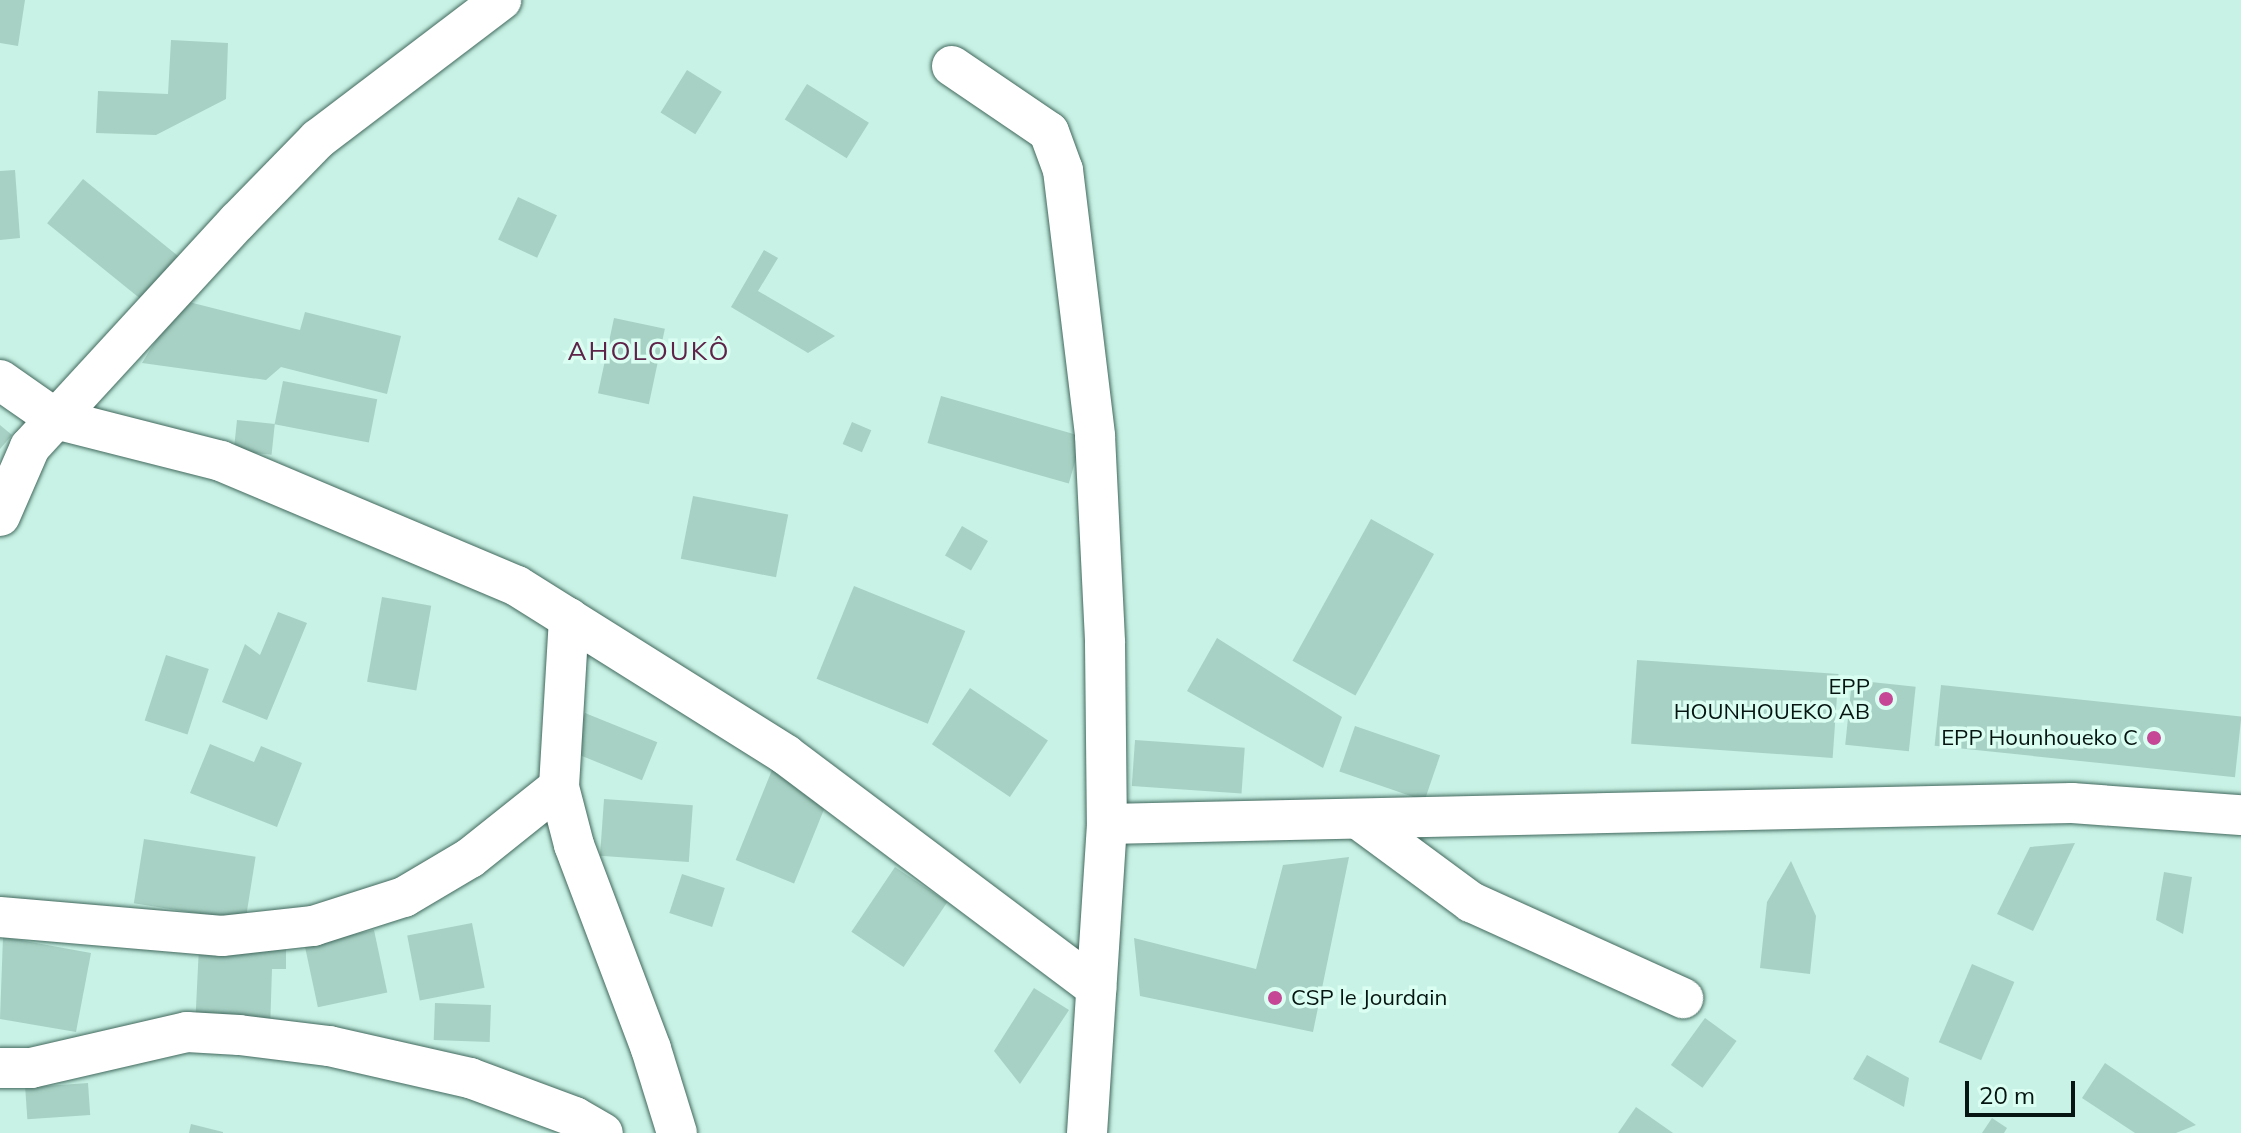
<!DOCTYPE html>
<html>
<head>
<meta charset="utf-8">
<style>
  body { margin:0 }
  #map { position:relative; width:2241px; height:1133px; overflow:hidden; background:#c8f2e5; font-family:Mulish,sans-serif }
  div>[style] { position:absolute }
  .building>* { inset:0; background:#a7d1c4; transform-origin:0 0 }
  .roads { filter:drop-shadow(0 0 2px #42685d) drop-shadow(0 0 2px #42685d) }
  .minor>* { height:40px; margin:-20px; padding:0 20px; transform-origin:20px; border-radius:20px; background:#fff }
  .dots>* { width:22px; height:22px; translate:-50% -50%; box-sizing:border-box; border:4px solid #dbfef2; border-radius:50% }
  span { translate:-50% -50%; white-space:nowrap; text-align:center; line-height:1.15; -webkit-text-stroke:7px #dbfef2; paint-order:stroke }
  .poi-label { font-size:22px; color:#061511 }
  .right { translate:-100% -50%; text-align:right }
  .left { translate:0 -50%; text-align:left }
  .quarter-label { font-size:26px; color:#5f2248; letter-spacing:2px }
  .scale { position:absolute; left:1965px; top:1081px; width:110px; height:36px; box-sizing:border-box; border:4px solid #061511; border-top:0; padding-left:10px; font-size:24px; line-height:28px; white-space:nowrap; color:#061511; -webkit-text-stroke:6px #dbfef2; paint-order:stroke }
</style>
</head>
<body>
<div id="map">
  <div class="building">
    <div style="clip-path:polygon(0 0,25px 0,18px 46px,0 43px)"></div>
    <div style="clip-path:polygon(171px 40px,228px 43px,226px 99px,156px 135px,96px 133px,98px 91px,168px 94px)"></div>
    <div style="left:687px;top:70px;width:41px;height:50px;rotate:32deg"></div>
    <div style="left:807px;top:84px;width:73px;height:42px;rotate:32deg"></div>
    <div style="clip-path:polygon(15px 170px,20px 238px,0 240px,0 171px)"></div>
    <div style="left:83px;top:179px;width:124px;height:57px;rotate:39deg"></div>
    <div style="left:518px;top:197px;width:43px;height:47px;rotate:25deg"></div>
    <div style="clip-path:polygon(764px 250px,778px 258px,758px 291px,835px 336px,808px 353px,731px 307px)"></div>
    <div style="clip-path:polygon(181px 300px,300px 330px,305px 312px,401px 336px,387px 394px,281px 367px,266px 380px,142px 363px)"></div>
    <div style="left:614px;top:318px;width:52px;height:77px;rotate:12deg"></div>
    <div style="left:283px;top:381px;width:96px;height:44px;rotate:11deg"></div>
    <div style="left:941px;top:396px;width:147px;height:49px;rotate:16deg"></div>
    <div style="left:237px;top:420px;width:38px;height:31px;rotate:6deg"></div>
    <div style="left:852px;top:422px;width:21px;height:24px;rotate:23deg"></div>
    <div style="clip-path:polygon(0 425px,12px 435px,0 449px)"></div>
    <div style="left:693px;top:496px;width:97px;height:64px;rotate:11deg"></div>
    <div style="left:1371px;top:519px;width:72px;height:162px;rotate:29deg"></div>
    <div style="left:962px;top:526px;width:30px;height:34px;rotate:30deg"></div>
    <div style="left:854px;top:586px;width:120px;height:100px;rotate:22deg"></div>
    <div style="left:382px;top:597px;width:50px;height:86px;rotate:10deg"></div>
    <div style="clip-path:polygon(278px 612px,307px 623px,267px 720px,222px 702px,245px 644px,260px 655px)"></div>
    <div style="clip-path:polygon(1217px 638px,1342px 717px,1323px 768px,1187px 691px)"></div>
    <div style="left:166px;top:655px;width:45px;height:69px;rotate:18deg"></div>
    <div style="left:1637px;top:660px;width:202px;height:84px;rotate:4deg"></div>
    <div style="left:1852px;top:680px;width:64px;height:65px;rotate:6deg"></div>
    <div style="left:1941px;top:685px;width:302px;height:61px;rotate:6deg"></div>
    <div style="left:970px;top:688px;width:94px;height:68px;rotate:34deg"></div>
    <div style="left:585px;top:713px;width:78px;height:41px;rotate:22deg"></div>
    <div style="left:1355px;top:726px;width:90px;height:48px;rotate:19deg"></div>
    <div style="left:1135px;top:740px;width:110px;height:46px;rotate:4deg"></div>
    <div style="clip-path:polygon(210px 744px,254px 762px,261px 746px,302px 763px,277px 827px,190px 793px)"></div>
    <div style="left:772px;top:770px;width:63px;height:97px;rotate:22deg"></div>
    <div style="left:604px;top:799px;width:89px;height:57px;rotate:4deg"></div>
    <div style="left:144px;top:839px;width:113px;height:65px;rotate:9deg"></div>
    <div style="clip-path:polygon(2075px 843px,2033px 931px,1997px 914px,2030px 847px)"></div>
    <div style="clip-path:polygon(1349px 857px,1313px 1032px,1140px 996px,1134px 938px,1256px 969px,1283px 865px)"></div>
    <div style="clip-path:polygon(1791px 861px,1816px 916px,1810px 974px,1760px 968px,1767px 902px)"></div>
    <div style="left:895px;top:867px;width:63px;height:78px;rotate:34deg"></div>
    <div style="clip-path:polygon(2164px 872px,2192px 877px,2183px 934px,2156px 920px)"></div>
    <div style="left:682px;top:874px;width:45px;height:41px;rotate:18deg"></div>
    <div style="left:472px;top:923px;width:66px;height:66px;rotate:79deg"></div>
    <div style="left:374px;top:930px;width:64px;height:71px;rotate:78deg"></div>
    <div style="clip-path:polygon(3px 937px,91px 953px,76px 1032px,0 1019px)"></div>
    <div style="clip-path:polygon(199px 946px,286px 949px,286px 969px,272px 969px,270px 1031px,195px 1028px)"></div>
    <div style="left:1972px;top:964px;width:46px;height:85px;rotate:23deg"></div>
    <div style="clip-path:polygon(1034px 988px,1069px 1010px,1020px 1084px,994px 1051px)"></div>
    <div style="left:435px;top:1003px;width:56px;height:37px;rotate:2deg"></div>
    <div style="left:1705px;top:1018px;width:39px;height:58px;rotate:36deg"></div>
    <div style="clip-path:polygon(1867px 1055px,1909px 1078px,1904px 1107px,1853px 1079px)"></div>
    <div style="clip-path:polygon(2105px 1063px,2196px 1125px,2176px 1133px,2135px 1133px,2082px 1098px)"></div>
    <div style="left:88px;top:1083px;width:32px;height:63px;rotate:86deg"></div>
    <div style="clip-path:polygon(1636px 1107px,1673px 1133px,1618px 1133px)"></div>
    <div style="clip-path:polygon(1992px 1118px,2007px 1128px,2004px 1133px,1982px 1133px)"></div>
    <div style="clip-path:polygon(191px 1124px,223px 1132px,223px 1133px,189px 1133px)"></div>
  </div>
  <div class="roads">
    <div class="minor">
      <div style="left:952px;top:66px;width:117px;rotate:34.2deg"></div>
      <div style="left:1049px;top:132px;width:40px;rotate:69.8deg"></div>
      <div style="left:1063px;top:170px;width:268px;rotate:83.1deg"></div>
      <div style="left:1095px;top:436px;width:207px;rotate:87.2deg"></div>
      <div style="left:1105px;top:643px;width:181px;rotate:89.4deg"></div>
      <div style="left:1107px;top:824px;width:310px;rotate:93.7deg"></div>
      <div style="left:0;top:380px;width:68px;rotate:34.9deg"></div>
      <div style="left:56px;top:419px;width:170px;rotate:14.3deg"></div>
      <div style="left:221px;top:461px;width:321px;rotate:22.9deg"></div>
      <div style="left:517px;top:586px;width:318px;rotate:32.1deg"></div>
      <div style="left:786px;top:755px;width:388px;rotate:36.9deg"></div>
      <div style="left:0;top:516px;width:75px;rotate:-66.5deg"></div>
      <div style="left:30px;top:447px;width:307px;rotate:-47.4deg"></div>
      <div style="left:238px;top:221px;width:115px;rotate:-45.7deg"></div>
      <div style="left:318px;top:139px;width:230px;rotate:-37.2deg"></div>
      <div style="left:569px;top:618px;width:169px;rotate:93.4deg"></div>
      <div style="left:559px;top:787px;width:60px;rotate:75.5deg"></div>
      <div style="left:574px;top:845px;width:218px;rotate:69.3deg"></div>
      <div style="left:651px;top:1049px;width:88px;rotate:72.8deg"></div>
      <div style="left:1361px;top:821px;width:137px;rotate:36.4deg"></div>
      <div style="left:1471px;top:902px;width:233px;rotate:24.4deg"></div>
      <div style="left:1107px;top:824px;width:965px;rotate:-1.25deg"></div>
      <div style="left:2072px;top:803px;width:169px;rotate:4.1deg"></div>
      <div style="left:0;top:917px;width:223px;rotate:4.9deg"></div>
      <div style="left:222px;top:936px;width:92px;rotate:-6.3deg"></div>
      <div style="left:313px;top:926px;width:96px;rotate:-17.7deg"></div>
      <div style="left:404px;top:897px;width:77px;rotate:-30.6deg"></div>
      <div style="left:470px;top:858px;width:114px;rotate:-38.6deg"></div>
      <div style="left:0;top:1068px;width:31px"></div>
      <div style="left:31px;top:1068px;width:160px;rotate:-13deg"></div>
      <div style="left:187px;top:1032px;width:52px;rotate:3.3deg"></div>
      <div style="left:239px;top:1035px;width:91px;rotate:7deg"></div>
      <div style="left:329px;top:1046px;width:145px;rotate:12.8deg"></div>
      <div style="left:470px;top:1078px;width:112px;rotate:20.4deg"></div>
      <div style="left:575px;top:1117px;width:32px;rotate:30deg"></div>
    </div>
  </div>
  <div class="dots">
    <div style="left:1886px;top:699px;background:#c54795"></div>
    <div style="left:2154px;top:738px;background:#c54795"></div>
    <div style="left:1275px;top:998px;background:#c54795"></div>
  </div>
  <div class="poi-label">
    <span class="right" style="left:1870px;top:699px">EPP<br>HOUNHOUEKO AB</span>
    <span class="right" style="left:2138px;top:738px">EPP Hounhoueko C</span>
    <span class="left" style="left:1291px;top:998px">CSP le Jourdain</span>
  </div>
  <div class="quarter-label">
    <span style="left:649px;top:351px">AHOLOUKÔ</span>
  </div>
  <div class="scale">20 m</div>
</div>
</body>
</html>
